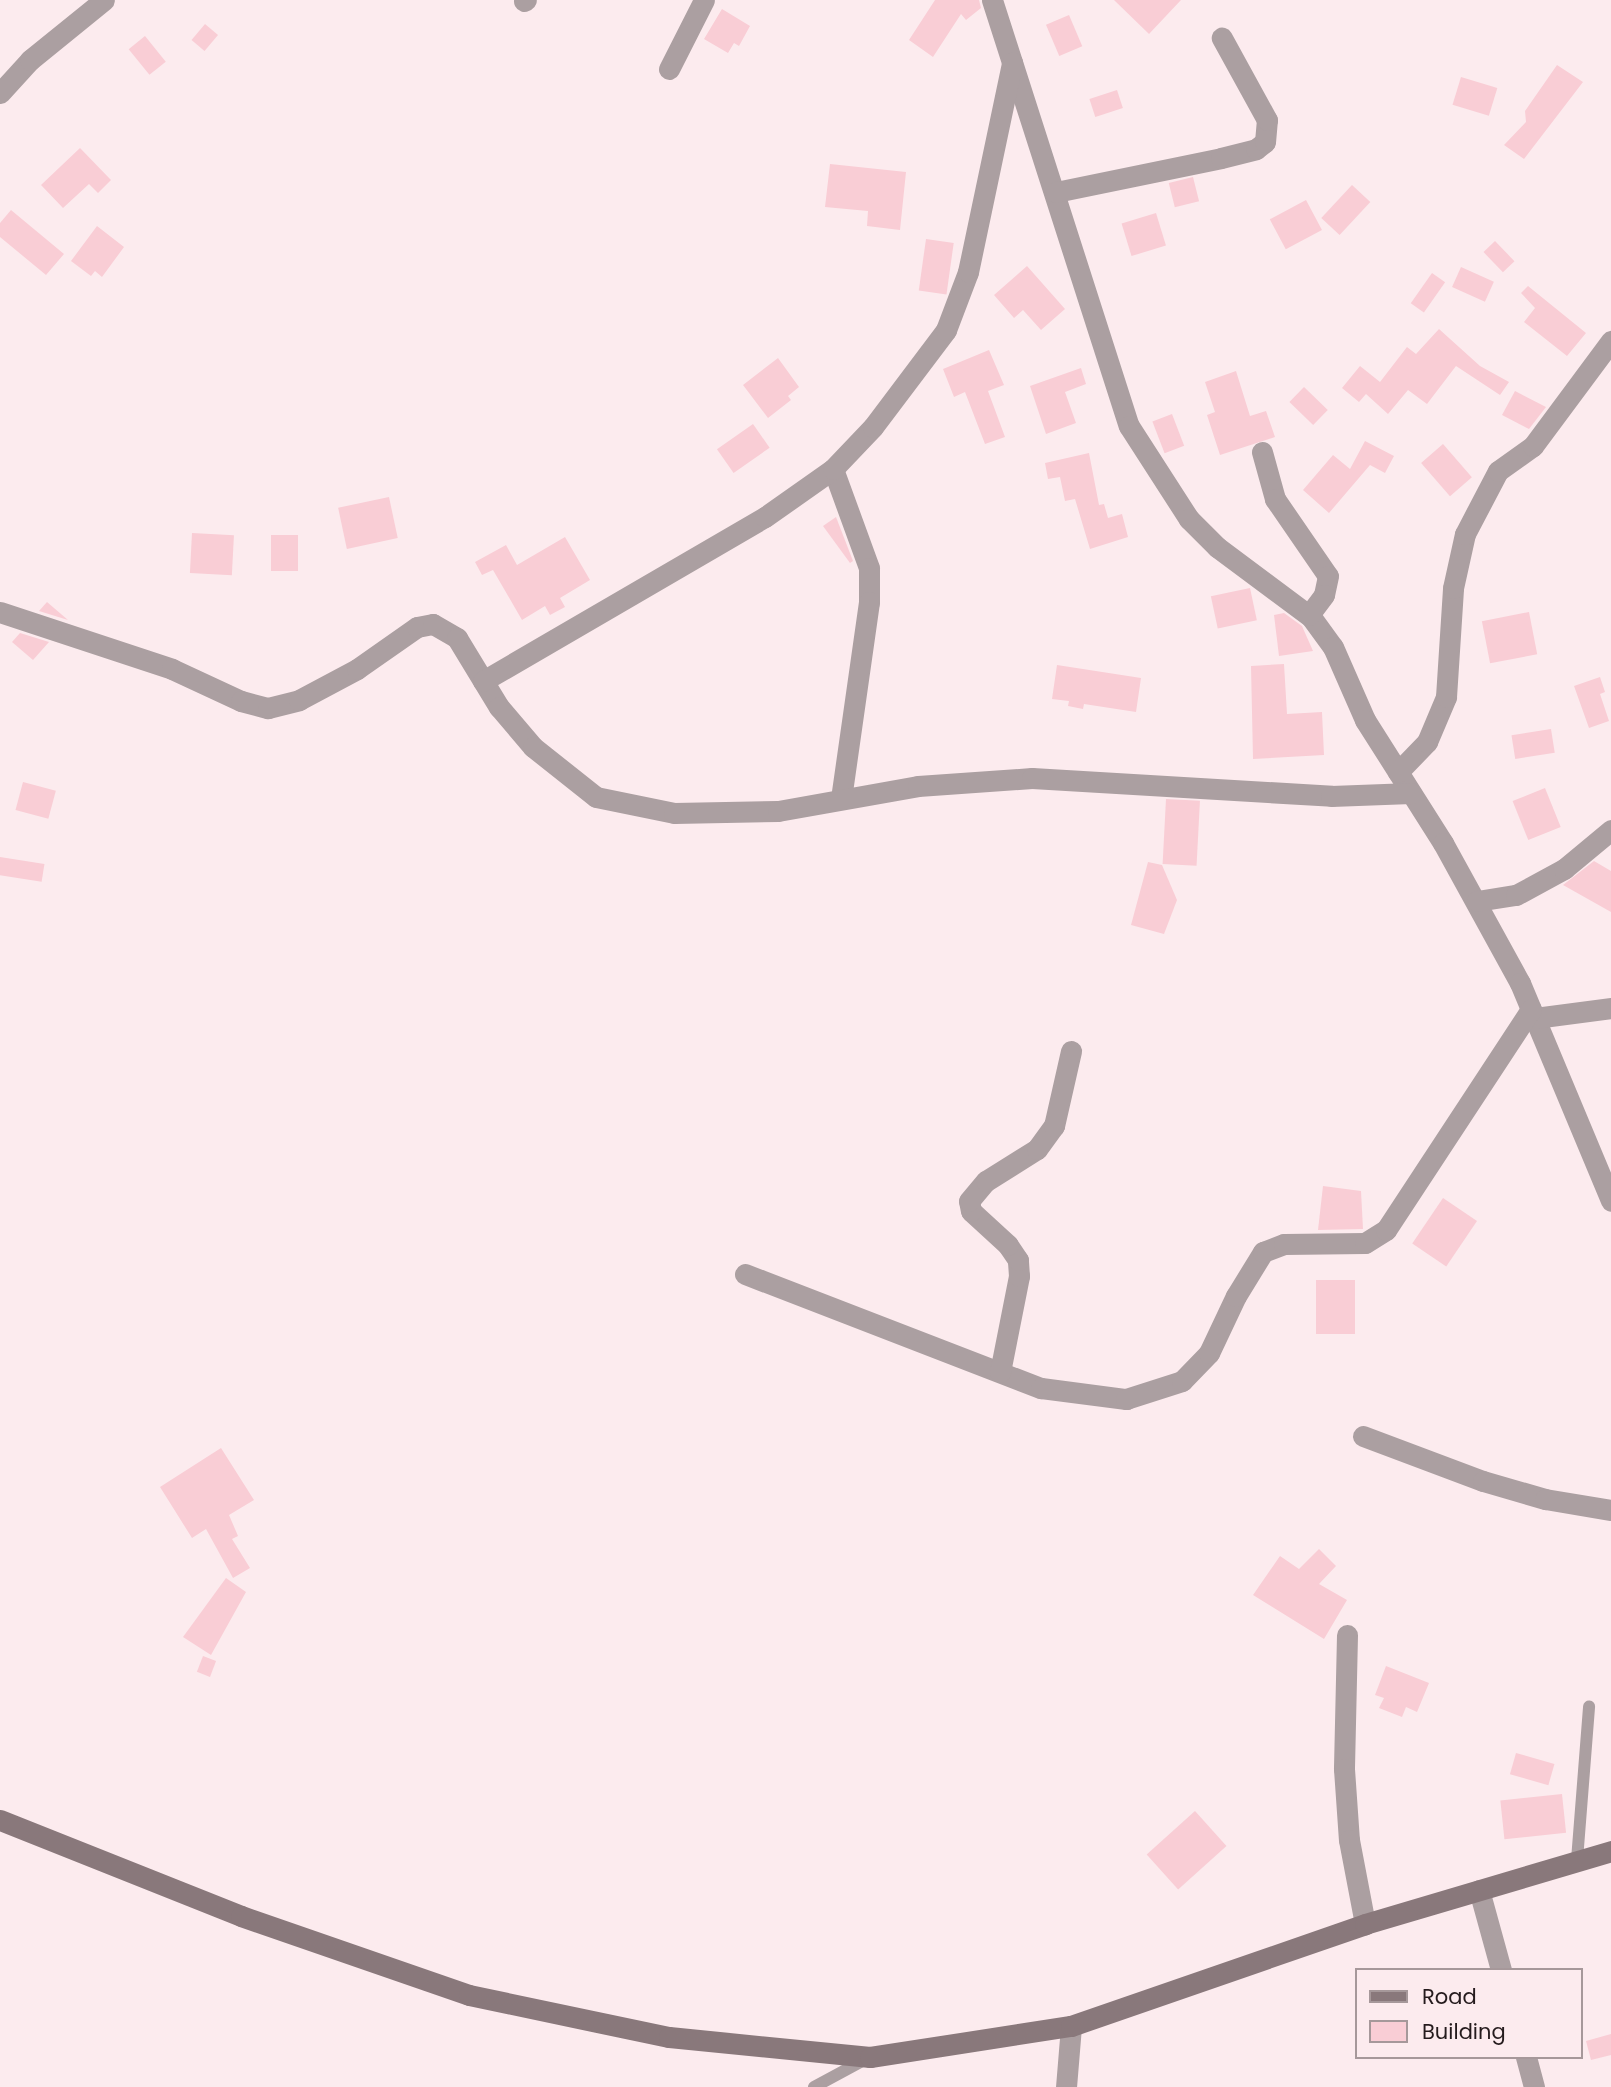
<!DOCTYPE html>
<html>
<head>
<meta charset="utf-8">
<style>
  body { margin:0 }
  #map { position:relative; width:1611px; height:2087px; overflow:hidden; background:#fcebee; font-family:Poppins,sans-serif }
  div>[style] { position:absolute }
  .building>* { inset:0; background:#f9cdd5; transform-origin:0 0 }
  .lane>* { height:12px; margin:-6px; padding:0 6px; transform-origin:6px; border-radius:6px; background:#ab9fa1 }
  .street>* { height:21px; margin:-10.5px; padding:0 10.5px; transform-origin:10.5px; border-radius:10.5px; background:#ab9fa1 }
  .secondary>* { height:21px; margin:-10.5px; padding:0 10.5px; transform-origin:10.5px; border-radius:10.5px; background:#89787b }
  span { translate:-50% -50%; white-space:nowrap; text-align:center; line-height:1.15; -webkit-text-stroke:6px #fcebee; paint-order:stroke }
  .legend { position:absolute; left:1355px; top:1968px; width:228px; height:91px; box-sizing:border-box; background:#fcebee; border:2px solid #a6989a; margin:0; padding:9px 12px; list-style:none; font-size:21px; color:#251b1d }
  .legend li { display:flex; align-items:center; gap:14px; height:35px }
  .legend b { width:35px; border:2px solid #a6989a }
</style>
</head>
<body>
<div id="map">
  <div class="building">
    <div style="clip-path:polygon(935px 0,979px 0,981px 8px,966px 20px,961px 14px,933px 57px,909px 40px)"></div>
    <div style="clip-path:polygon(1114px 0,1181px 0,1149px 34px)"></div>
    <div style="clip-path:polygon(722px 9px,750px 26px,739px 46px,734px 43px,728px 53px,704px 39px)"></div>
    <div style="left:1069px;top:15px;width:34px;height:25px;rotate:67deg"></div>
    <div style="left:205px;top:24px;width:17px;height:21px;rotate:40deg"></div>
    <div style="left:145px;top:36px;width:33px;height:21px;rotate:51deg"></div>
    <div style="clip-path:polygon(1557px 65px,1583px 82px,1524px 159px,1504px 145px,1526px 122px,1525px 111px)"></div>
    <div style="left:1461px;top:77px;width:38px;height:29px;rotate:17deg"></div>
    <div style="left:1117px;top:90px;width:19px;height:29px;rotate:72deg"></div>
    <div style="clip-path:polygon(80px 148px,111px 180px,98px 193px,89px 184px,63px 208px,41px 185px)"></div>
    <div style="clip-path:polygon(830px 164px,906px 172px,900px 230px,867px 226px,868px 211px,825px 207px)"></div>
    <div style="left:1193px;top:177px;width:25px;height:25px;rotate:76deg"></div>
    <div style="left:1352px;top:185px;width:25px;height:45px;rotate:43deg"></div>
    <div style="left:1306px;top:200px;width:34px;height:41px;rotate:62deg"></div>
    <div style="clip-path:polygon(11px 210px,64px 254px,46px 275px,0 237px,0 223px)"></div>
    <div style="left:1156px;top:213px;width:34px;height:36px;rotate:73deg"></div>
    <div style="clip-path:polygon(97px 226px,124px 247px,102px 277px,95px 271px,91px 276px,71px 261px)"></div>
    <div style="left:926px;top:239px;width:28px;height:52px;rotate:8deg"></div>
    <div style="left:1495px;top:241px;width:28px;height:16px;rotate:46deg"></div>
    <div style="clip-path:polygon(1027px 266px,1065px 309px,1041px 330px,1023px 310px,1014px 318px,994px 295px)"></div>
    <div style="left:1461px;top:267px;width:36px;height:22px;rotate:24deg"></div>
    <div style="left:1432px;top:273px;width:16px;height:37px;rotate:35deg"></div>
    <div style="clip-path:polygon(1528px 286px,1586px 333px,1567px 356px,1524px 322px,1535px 308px,1521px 293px)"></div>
    <div style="clip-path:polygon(1439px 329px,1480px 366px,1509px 382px,1500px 395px,1456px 366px,1427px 404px,1408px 390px,1388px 414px,1366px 394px,1359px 402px,1342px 388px,1360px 366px,1380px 382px,1407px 347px,1416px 354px)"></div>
    <div style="clip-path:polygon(989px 350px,1004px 385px,988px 391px,1005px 437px,985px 444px,965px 392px,954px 397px,943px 369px)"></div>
    <div style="clip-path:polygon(778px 358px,799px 387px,788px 396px,791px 400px,768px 418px,743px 385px)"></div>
    <div style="clip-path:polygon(1081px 368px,1086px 384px,1065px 392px,1076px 423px,1046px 434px,1030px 386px)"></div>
    <div style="clip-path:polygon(1236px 371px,1250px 416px,1266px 411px,1275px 437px,1220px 455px,1207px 415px,1215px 412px,1205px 382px)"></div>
    <div style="left:1304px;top:387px;width:33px;height:21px;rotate:44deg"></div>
    <div style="clip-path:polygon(1515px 391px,1546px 407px,1529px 429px,1502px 415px)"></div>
    <div style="left:1172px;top:414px;width:34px;height:21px;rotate:69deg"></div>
    <div style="left:753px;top:424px;width:29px;height:44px;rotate:55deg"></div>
    <div style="clip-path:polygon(1365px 441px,1394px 456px,1385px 473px,1370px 465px,1329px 513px,1303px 490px,1333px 455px,1350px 469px)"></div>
    <div style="left:1443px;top:444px;width:44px;height:29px;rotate:49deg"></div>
    <div style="clip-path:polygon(1089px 453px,1099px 505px,1104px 504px,1108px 518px,1122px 514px,1128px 537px,1090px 549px,1075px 499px,1065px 501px,1060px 477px,1048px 479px,1045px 463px)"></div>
    <div style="left:389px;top:497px;width:42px;height:52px;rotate:78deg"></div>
    <div style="clip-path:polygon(836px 517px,853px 561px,850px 563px,823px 526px)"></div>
    <div style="left:192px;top:533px;width:42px;height:40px;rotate:3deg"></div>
    <div style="left:271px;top:535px;width:27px;height:36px"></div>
    <div style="clip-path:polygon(565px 537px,590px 580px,560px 598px,565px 607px,550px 615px,545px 606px,522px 620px,493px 570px,482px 575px,475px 562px,506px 545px,517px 565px)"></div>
    <div style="left:1250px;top:588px;width:33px;height:40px;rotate:78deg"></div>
    <div style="clip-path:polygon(47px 602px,68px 620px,39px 611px)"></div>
    <div style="left:1529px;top:612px;width:43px;height:48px;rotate:79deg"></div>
    <div style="clip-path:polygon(1284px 613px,1302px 626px,1313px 651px,1279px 656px,1274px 615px)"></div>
    <div style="clip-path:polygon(20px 633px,49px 642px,33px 660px,12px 642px)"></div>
    <div style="clip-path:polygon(1284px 664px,1287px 714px,1322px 712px,1324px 755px,1253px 759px,1251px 666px)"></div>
    <div style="clip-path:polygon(1057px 665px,1141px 678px,1136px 712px,1084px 704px,1083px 709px,1068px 706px,1069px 701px,1052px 699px)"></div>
    <div style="clip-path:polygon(1600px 677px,1605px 692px,1600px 694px,1609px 721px,1589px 728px,1574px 686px)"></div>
    <div style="left:1551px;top:729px;width:24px;height:40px;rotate:81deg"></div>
    <div style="left:23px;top:782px;width:34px;height:29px;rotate:15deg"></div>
    <div style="left:1545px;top:788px;width:42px;height:35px;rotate:68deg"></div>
    <div style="left:1166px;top:799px;width:34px;height:65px;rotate:3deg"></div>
    <div style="left:0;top:857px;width:45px;height:18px;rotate:9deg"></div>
    <div style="clip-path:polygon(1594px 861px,1611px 871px,1611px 912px,1563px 885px)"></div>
    <div style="clip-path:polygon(1148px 862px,1162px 865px,1177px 900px,1164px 934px,1131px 925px)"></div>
    <div style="clip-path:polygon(1323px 1186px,1361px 1191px,1363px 1229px,1318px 1230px)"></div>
    <div style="left:1443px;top:1198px;width:41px;height:55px;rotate:34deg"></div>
    <div style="left:1355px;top:1280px;width:54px;height:39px;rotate:90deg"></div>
    <div style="clip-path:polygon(221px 1448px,254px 1500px,229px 1515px,238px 1536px,232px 1539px,250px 1568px,233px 1578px,206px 1529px,192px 1538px,160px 1487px)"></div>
    <div style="clip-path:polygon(1319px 1549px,1336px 1566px,1319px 1584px,1347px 1600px,1324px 1639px,1253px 1595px,1280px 1556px,1299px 1569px)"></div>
    <div style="clip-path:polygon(226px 1578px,246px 1592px,211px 1655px,183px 1637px)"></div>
    <div style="left:203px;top:1656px;width:14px;height:17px;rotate:21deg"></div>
    <div style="clip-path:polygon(1386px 1666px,1429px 1683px,1417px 1712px,1406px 1707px,1402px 1717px,1379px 1708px,1384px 1698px,1375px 1695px)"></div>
    <div style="left:1516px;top:1753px;width:40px;height:22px;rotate:16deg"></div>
    <div style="left:1562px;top:1794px;width:39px;height:62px;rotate:84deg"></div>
    <div style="left:1195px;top:1811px;width:47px;height:65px;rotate:48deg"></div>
    <div style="clip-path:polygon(1611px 2034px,1611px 2055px,1591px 2060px,1586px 2041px)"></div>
  </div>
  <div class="lane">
    <div style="left:1577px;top:1860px;width:154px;rotate:-85.5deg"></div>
    <div style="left:814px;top:2087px;width:59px;rotate:-28.3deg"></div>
  </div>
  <div class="street">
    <div style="left:992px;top:0;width:447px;rotate:72.2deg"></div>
    <div style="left:1129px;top:426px;width:111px;rotate:57.2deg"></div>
    <div style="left:1189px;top:519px;width:40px;rotate:45deg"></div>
    <div style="left:1217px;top:547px;width:117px;rotate:36.7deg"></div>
    <div style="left:1311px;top:617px;width:37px;rotate:54deg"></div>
    <div style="left:1333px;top:647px;width:80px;rotate:66.3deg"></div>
    <div style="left:1365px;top:720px;width:146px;rotate:57.6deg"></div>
    <div style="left:1443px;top:843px;width:160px;rotate:61.2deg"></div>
    <div style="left:1520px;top:983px;width:236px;rotate:67.3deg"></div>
    <div style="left:524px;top:1px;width:2px;rotate:-27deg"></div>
    <div style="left:669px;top:69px;width:77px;rotate:-63.1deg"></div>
    <div style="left:0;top:93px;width:45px;rotate:-47.7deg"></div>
    <div style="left:30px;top:60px;width:95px;rotate:-39deg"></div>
    <div style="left:1056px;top:192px;width:168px;rotate:-11.6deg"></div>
    <div style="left:1221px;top:158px;width:36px;rotate:-14deg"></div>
    <div style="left:1256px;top:149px;width:11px;rotate:-38deg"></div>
    <div style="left:1265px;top:142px;width:22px;rotate:-85deg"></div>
    <div style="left:1267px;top:120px;width:94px;rotate:-118.8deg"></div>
    <div style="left:1262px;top:452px;width:49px;rotate:74.5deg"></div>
    <div style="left:1275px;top:499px;width:93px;rotate:55.5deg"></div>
    <div style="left:1328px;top:576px;width:19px;rotate:102deg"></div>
    <div style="left:1324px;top:595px;width:25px;rotate:127deg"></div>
    <div style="left:833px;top:469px;width:105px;rotate:70deg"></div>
    <div style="left:869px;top:568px;width:34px;rotate:90deg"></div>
    <div style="left:869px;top:602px;width:199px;rotate:98.1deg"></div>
    <div style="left:0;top:612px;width:181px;rotate:18.3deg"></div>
    <div style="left:172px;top:669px;width:76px;rotate:24.9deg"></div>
    <div style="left:241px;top:701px;width:28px;rotate:15deg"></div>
    <div style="left:268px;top:708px;width:32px;rotate:-14deg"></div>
    <div style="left:299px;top:700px;width:66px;rotate:-28.1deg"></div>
    <div style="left:357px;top:669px;width:73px;rotate:-35deg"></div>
    <div style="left:417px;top:627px;width:16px;rotate:-11deg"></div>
    <div style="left:433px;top:624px;width:28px;rotate:30deg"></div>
    <div style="left:457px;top:638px;width:81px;rotate:58.7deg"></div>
    <div style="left:499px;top:707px;width:52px;rotate:49.6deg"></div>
    <div style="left:533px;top:747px;width:80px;rotate:38.4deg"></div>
    <div style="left:596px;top:797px;width:80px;rotate:11.6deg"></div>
    <div style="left:674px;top:813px;width:104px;rotate:-1.1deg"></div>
    <div style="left:778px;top:811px;width:142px;rotate:-10.1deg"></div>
    <div style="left:918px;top:786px;width:114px;rotate:-4deg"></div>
    <div style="left:1032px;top:778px;width:300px;rotate:3.4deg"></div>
    <div style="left:1331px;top:796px;width:80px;rotate:-2.1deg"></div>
    <div style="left:483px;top:681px;width:326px;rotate:-30.2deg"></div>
    <div style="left:765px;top:517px;width:83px;rotate:-35.2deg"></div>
    <div style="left:833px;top:469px;width:58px;rotate:-46.4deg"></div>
    <div style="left:873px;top:427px;width:121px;rotate:-53deg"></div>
    <div style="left:946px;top:330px;width:62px;rotate:-69.2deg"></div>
    <div style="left:968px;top:272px;width:214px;rotate:-78.1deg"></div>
    <div style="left:1398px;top:772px;width:42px;rotate:-46deg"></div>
    <div style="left:1427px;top:742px;width:49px;rotate:-67.1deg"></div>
    <div style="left:1446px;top:697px;width:109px;rotate:-86.3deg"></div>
    <div style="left:1453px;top:588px;width:55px;rotate:-77.5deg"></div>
    <div style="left:1465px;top:534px;width:71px;rotate:-62.4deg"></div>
    <div style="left:1498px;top:471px;width:43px;rotate:-35.5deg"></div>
    <div style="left:1533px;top:446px;width:131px;rotate:-53.4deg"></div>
    <div style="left:1477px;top:901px;width:39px;rotate:-9deg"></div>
    <div style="left:1516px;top:895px;width:55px;rotate:-28.4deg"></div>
    <div style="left:1564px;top:869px;width:61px;rotate:-39.7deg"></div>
    <div style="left:1535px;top:1018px;width:77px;rotate:-7.5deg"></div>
    <div style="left:745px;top:1274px;width:317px;rotate:21.1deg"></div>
    <div style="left:1041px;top:1388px;width:86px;rotate:7.4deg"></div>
    <div style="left:1126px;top:1399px;width:59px;rotate:-17.8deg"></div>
    <div style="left:1182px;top:1381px;width:39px;rotate:-46deg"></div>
    <div style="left:1209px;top:1353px;width:63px;rotate:-64.7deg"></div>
    <div style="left:1236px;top:1296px;width:52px;rotate:-58.5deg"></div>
    <div style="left:1263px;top:1252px;width:22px;rotate:-21deg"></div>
    <div style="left:1284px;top:1244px;width:81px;rotate:-0.7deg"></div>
    <div style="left:1365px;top:1243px;width:25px;rotate:-32deg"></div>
    <div style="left:1386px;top:1230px;width:264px;rotate:-56.7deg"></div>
    <div style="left:1000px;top:1372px;width:98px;rotate:-78.8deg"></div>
    <div style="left:1019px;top:1276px;width:16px;rotate:-94deg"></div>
    <div style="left:1018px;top:1260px;width:18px;rotate:-124deg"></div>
    <div style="left:1008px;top:1245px;width:50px;rotate:-137.4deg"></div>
    <div style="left:971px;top:1211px;width:10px;rotate:-101deg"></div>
    <div style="left:969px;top:1201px;width:26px;rotate:-50deg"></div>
    <div style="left:986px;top:1181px;width:60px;rotate:-32.1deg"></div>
    <div style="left:1037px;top:1149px;width:29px;rotate:-54deg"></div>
    <div style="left:1054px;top:1126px;width:77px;rotate:-77.2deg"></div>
    <div style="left:1363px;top:1436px;width:128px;rotate:20.6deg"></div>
    <div style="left:1483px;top:1481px;width:65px;rotate:16.2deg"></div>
    <div style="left:1545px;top:1499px;width:67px;rotate:9.5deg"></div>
    <div style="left:1347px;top:1635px;width:134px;rotate:91.3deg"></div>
    <div style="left:1344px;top:1769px;width:71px;rotate:86deg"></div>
    <div style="left:1349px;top:1840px;width:86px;rotate:79.2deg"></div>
    <div style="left:1479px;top:1890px;width:83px;rotate:74.6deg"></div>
    <div style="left:1526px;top:2057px;width:31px;rotate:75deg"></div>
    <div style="left:1066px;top:2087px;width:61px;rotate:-85.3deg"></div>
  </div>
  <div class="secondary">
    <div style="left:0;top:1820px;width:259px;rotate:21.7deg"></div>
    <div style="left:241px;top:1916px;width:241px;rotate:19.1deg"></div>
    <div style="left:469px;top:1995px;width:204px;rotate:11.9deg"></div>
    <div style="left:669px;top:2037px;width:202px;rotate:5.7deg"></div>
    <div style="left:870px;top:2057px;width:203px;rotate:-8.8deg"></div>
    <div style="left:1071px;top:2026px;width:311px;rotate:-19.1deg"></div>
    <div style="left:1365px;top:1924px;width:257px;rotate:-16.5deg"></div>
  </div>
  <ul class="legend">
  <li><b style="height:9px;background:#89787b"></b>Road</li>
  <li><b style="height:19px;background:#f9cdd5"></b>Building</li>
  </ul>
</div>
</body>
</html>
